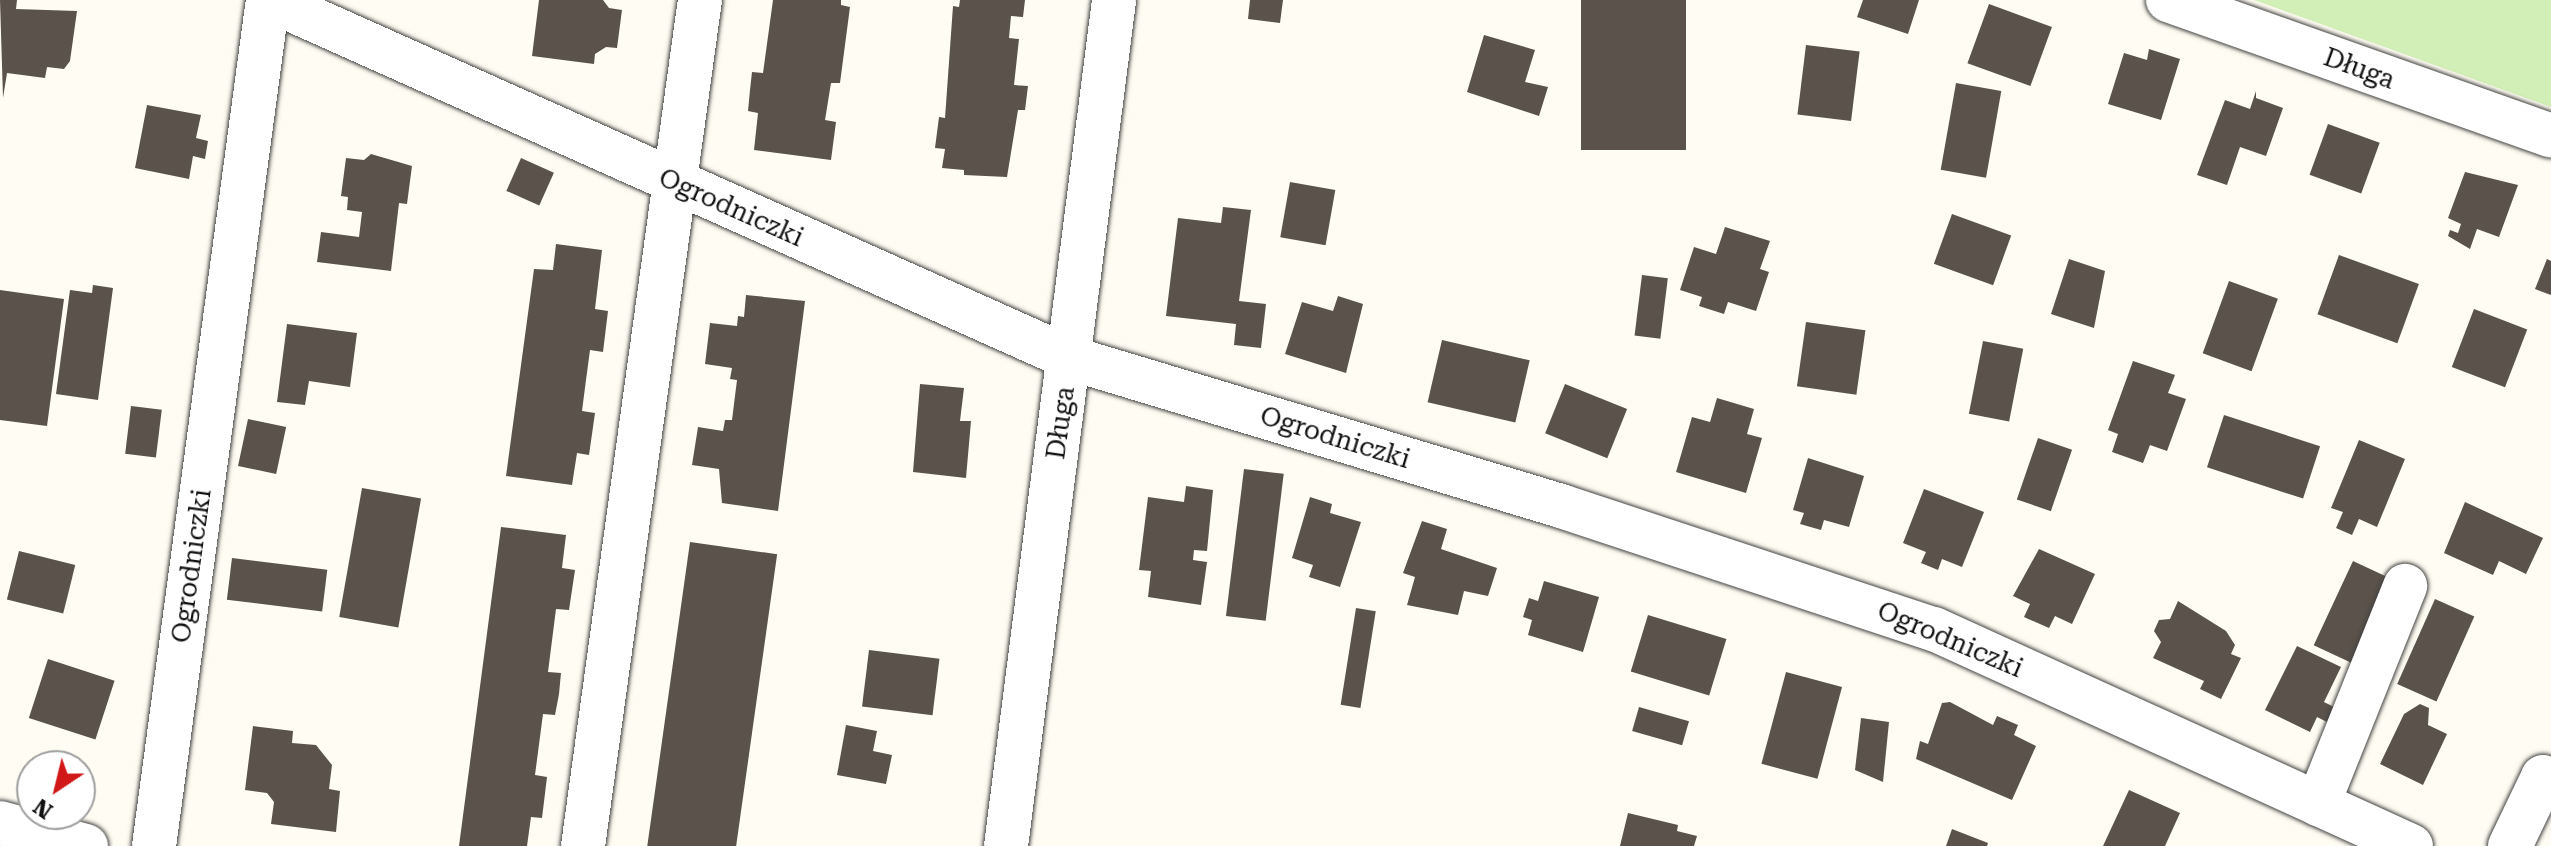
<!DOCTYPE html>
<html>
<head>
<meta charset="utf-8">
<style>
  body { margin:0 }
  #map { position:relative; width:2551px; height:846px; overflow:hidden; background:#fffdf3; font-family:"Roboto Serif",serif }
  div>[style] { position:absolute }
  .green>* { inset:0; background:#d2efb7 }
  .building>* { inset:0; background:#5a524b; transform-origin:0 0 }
  .roads { filter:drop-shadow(0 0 2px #434343) drop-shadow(0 0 2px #434343) }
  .minor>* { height:44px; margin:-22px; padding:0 22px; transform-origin:22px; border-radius:22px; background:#fff }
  span { translate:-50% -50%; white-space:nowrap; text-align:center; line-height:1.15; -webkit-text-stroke:8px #fff; paint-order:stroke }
  .street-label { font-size:26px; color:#101010 }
  .north { position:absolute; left:16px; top:750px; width:80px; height:80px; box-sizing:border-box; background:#fff; border:2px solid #9f9f9f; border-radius:50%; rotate:215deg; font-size:22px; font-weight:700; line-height:32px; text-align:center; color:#101010 }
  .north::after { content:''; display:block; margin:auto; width:28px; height:36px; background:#d11717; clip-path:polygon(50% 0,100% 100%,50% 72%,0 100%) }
</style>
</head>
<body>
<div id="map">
  <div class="green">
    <div style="clip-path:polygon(2254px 0,2551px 0,2551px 107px)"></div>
  </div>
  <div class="building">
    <div style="clip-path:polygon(0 0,17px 0,16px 9px,77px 11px,70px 61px,64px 69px,47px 67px,45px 78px,7px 73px,3px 98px)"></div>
    <div style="clip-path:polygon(539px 0,603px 0,609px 8px,622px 10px,617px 48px,606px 47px,595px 54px,594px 64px,532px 56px)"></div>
    <div style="clip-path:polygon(773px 0,841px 0,841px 5px,850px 7px,840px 83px,831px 83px,825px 120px,836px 122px,831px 160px,754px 150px,758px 113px,748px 111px,750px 90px,752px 72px,763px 73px)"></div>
    <div style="clip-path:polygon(960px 0,1025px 0,1023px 17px,1011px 16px,1009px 38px,1019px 39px,1014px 85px,1028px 86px,1025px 110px,1018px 110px,1007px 177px,964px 175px,964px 170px,942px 168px,945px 149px,935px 148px,939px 117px,945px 118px,953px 6px,959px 7px)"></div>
    <div style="clip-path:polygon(1250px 0,1283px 0,1280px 23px,1248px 19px)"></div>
    <div style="left:1581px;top:0;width:105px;height:150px"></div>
    <div style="clip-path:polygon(1863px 0,1919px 0,1908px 34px,1857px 17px)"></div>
    <div style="left:1989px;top:4px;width:67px;height:63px;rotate:20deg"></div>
    <div style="clip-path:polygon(1484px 35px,1535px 50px,1525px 82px,1548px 87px,1539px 116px,1467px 92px)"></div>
    <div style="left:1806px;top:45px;width:54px;height:70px;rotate:7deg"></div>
    <div style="clip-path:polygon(2149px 49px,2180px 59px,2161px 120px,2108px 104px,2124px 53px,2147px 60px)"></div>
    <div style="left:1956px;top:83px;width:46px;height:88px;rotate:10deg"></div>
    <div style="clip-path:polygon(2256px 91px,2256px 98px,2283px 108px,2266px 156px,2240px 147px,2227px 185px,2197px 175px,2225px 100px,2250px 109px)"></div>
    <div style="clip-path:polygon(147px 105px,201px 115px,196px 138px,208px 141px,205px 159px,193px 156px,189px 179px,135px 168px)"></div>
    <div style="left:2328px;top:124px;width:55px;height:54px;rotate:20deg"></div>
    <div style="clip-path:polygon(371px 154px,412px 166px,407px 204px,399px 203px,391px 271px,317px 262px,321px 232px,359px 237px,362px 212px,347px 210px,348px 197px,341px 196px,346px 158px,364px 160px)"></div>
    <div style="left:521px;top:158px;width:36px;height:36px;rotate:24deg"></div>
    <div style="clip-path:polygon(2465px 172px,2518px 185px,2499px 237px,2477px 229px,2470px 249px,2448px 236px,2450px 230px,2458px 233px,2461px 224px,2448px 218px)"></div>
    <div style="left:1290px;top:182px;width:46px;height:56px;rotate:10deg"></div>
    <div style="clip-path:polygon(1223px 207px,1251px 210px,1239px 301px,1266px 304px,1261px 348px,1234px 345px,1236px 324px,1166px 316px,1178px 218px,1221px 223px)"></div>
    <div style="left:1952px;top:214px;width:63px;height:53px;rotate:20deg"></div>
    <div style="clip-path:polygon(1725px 227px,1770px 241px,1760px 269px,1769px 272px,1756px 311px,1728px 302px,1724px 314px,1699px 306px,1702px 297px,1680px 290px,1694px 247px,1716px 254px)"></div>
    <div style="clip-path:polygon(556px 244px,602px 250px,595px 309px,608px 311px,603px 352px,590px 350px,586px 380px,582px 411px,595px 413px,589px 455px,577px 453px,572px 485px,506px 476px,534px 269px,553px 270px)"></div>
    <div style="left:2339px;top:255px;width:85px;height:63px;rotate:20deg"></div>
    <div style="clip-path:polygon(2069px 259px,2105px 271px,2094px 328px,2051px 314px)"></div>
    <div style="clip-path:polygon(2547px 259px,2551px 261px,2551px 295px,2535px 289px)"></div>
    <div style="left:1642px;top:275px;width:26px;height:61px;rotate:7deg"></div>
    <div style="left:2229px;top:281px;width:52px;height:77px;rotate:20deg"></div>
    <div style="clip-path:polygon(93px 285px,113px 288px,98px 400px,56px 394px,70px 290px,92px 293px)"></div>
    <div style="clip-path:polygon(0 290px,64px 299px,47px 426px,0 420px)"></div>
    <div style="clip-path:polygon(746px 295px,805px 301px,778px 511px,722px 503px,719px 469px,692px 465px,698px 427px,723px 431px,725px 420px,732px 420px,737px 380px,730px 379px,732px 368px,705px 364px,710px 323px,737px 326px,738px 316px,744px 317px)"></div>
    <div style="clip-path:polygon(1338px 296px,1363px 304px,1346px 373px,1285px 354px,1302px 302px,1333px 311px)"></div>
    <div style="left:2474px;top:309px;width:57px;height:62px;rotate:21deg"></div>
    <div style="left:1806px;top:322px;width:60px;height:65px;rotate:8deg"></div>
    <div style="clip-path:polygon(287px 324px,357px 333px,350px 387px,309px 381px,305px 405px,277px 402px)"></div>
    <div style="left:1442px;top:340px;width:90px;height:64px;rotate:13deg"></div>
    <div style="left:1983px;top:341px;width:41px;height:74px;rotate:11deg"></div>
    <div style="clip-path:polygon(2133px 361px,2175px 375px,2168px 393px,2186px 399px,2167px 451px,2150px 445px,2143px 463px,2112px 452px,2118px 434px,2108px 430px)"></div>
    <div style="clip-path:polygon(920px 384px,964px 388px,960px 421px,971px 421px,966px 478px,913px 472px)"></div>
    <div style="left:1565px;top:384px;width:67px;height:53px;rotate:22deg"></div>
    <div style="clip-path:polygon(1717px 398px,1754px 409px,1747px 434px,1762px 438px,1746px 493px,1676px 472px,1692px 417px,1710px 422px)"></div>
    <div style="left:131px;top:406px;width:31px;height:48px;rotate:7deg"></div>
    <div style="left:2224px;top:415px;width:101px;height:55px;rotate:18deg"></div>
    <div style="left:248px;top:419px;width:39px;height:48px;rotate:12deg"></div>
    <div style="left:2038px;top:438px;width:36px;height:65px;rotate:19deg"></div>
    <div style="clip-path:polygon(2359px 440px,2405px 459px,2377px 527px,2359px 519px,2352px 535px,2336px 528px,2343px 512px,2331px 508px)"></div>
    <div style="clip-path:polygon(1808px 458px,1864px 476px,1849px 527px,1824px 520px,1821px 530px,1800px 524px,1804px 513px,1793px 510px)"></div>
    <div style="left:1244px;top:469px;width:40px;height:148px;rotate:7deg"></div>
    <div style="clip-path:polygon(1186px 486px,1213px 490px,1207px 551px,1194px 550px,1193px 560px,1207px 562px,1201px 605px,1148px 597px,1151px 571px,1139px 570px,1148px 497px,1184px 502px)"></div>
    <div style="left:362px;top:488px;width:60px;height:131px;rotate:10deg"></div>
    <div style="clip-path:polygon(1924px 489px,1984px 512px,1962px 567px,1942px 559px,1938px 570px,1921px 563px,1926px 552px,1903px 543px)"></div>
    <div style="clip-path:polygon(1310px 497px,1332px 504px,1330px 513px,1361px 522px,1340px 587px,1309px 577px,1313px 565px,1292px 558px)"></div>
    <div style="clip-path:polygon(2465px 502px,2543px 538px,2526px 574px,2499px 561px,2493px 575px,2444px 553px)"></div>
    <div style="clip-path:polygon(1422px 521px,1447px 529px,1441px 549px,1497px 568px,1488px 596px,1464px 591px,1458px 615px,1407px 605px,1415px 577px,1403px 573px)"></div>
    <div style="clip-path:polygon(501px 527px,566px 535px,562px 568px,575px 570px,569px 610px,556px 609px,548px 672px,561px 673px,559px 694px,555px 715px,543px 714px,535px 775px,547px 777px,542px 818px,531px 817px,527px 846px,459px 846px)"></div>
    <div style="left:690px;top:542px;width:88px;height:307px;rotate:8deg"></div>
    <div style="clip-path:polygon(2039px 549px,2095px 574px,2072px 624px,2055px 616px,2049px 628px,2024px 617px,2030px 604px,2013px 596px)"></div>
    <div style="left:19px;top:551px;width:58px;height:50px;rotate:14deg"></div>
    <div style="left:232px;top:558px;width:96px;height:42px;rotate:7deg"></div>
    <div style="left:2353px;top:561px;width:42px;height:93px;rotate:25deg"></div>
    <div style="clip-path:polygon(1544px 581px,1599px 597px,1583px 652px,1528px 635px,1532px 620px,1523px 617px,1529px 598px,1538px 601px)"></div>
    <div style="left:2435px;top:599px;width:43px;height:93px;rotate:24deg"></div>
    <div style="clip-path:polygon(2178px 601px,2226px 631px,2235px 645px,2231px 654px,2241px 658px,2221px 699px,2200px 689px,2204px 681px,2153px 658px,2161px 642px,2154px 631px,2159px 620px,2170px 619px)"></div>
    <div style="left:1356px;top:608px;width:20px;height:98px;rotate:9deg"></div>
    <div style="left:1648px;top:615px;width:82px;height:59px;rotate:17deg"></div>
    <div style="clip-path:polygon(2297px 646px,2341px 667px,2324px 702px,2334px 707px,2327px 722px,2317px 717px,2310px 732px,2265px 710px)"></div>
    <div style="left:869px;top:650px;width:71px;height:57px;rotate:7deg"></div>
    <div style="left:48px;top:659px;width:70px;height:62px;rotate:18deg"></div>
    <div style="left:1786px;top:672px;width:58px;height:95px;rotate:15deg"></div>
    <div style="clip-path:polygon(1950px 702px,1993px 725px,1997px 716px,2018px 725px,2014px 735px,2036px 746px,2012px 800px,1916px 759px,1920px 741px,1928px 744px,1942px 703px)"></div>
    <div style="clip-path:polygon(2420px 704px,2429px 708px,2428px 725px,2447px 734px,2423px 785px,2380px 764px,2404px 714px)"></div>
    <div style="left:1639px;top:707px;width:52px;height:25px;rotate:16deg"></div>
    <div style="clip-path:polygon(1861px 718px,1889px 722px,1883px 782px,1855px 770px)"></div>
    <div style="clip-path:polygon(846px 725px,877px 731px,873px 751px,892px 755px,886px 784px,837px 775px)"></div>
    <div style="clip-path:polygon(253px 726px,293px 731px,292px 743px,316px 745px,332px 765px,329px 789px,340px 791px,336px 832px,271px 824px,274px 802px,267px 793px,245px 790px)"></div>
    <div style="clip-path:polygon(2129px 790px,2180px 813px,2165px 846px,2103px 846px)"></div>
    <div style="clip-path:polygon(1628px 813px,1678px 825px,1677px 831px,1697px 836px,1694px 846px,1620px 846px)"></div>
    <div style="clip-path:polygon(1952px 829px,1988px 843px,1987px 846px,1946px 846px)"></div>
  </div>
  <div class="roads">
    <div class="minor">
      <div style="left:270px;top:0;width:876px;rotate:24.11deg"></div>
      <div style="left:1070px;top:358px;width:513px;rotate:16.77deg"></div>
      <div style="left:1561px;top:506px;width:393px;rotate:18.3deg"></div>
      <div style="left:1934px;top:629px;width:524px;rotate:24.46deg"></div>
      <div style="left:2168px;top:0;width:406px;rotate:19.5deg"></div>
      <div style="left:2318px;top:804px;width:235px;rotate:-68.2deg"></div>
      <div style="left:0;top:823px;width:89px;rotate:15deg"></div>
      <div style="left:154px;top:846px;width:854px;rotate:-82.33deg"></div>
      <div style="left:583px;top:846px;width:854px;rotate:-82.13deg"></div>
      <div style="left:1006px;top:846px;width:853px;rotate:-82.72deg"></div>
      <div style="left:2510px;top:846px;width:76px;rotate:-64.4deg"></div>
      <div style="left:2543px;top:777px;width:9px;rotate:21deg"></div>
    </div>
  </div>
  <div class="street-label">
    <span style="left:2359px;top:69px;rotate:20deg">Długa</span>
    <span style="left:731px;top:208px;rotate:24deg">Ogrodniczki</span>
    <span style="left:1061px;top:423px;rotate:-82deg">Długa</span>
    <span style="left:1335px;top:438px;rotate:17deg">Ogrodniczki</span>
    <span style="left:192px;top:566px;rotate:-82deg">Ogrodniczki</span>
    <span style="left:1950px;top:640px;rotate:23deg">Ogrodniczki</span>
  </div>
  <div class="north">N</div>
</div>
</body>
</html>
